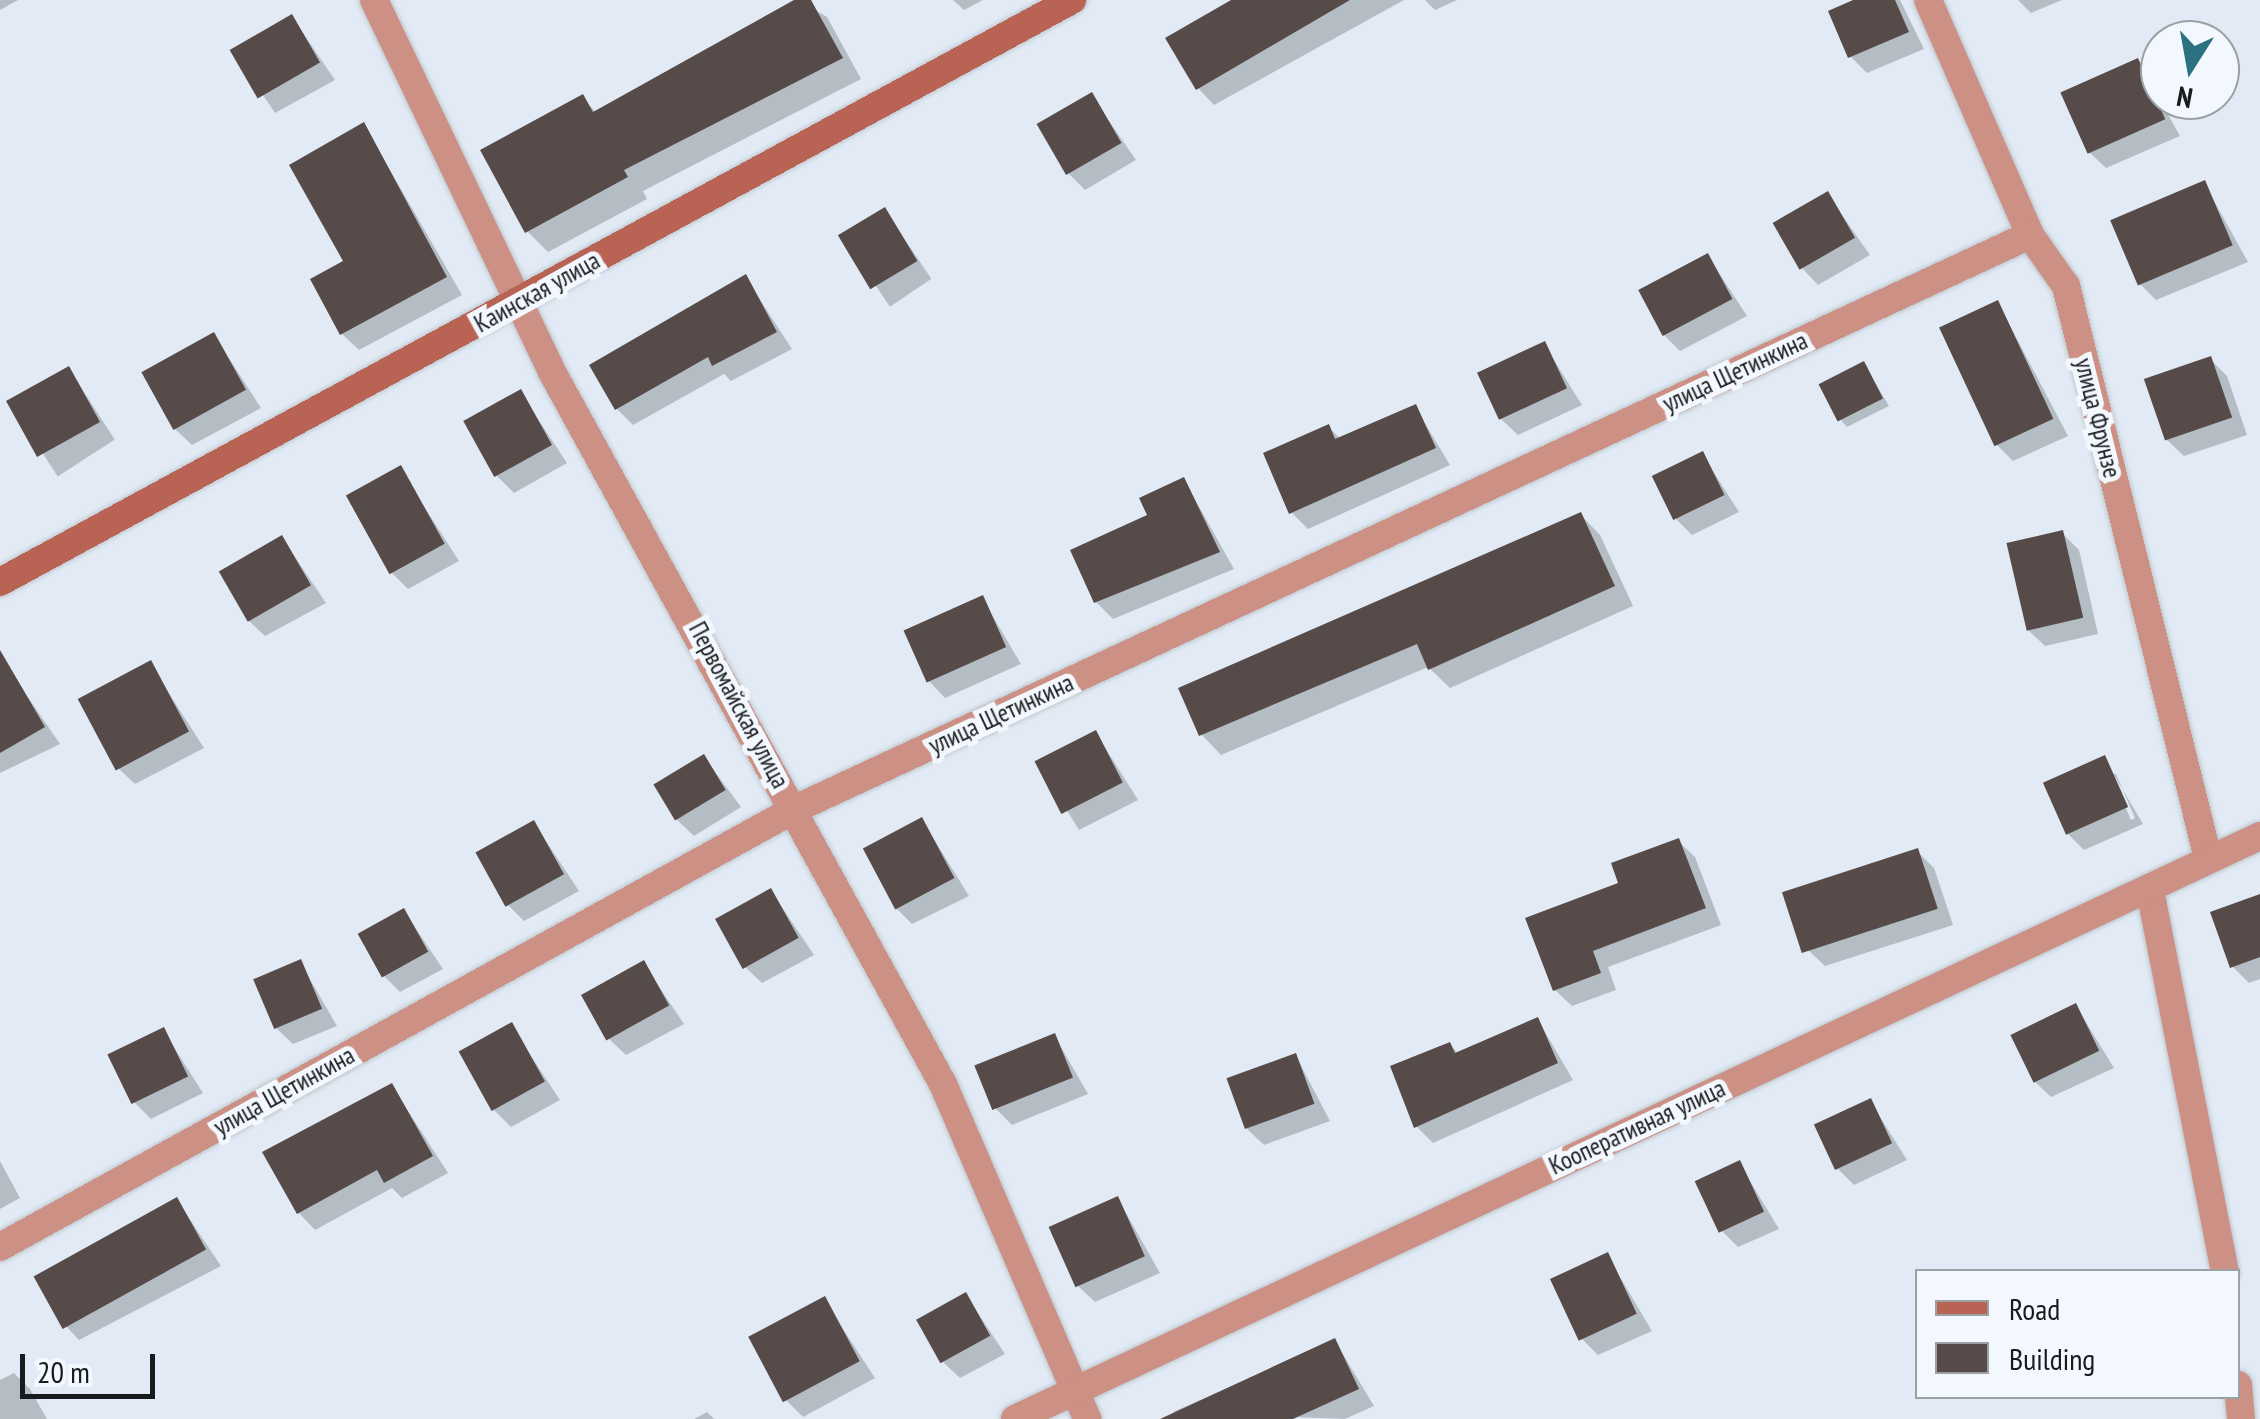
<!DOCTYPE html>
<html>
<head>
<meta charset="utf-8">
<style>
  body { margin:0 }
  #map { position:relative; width:2260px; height:1419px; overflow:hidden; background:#e2ebf5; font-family:"PT Sans Narrow",sans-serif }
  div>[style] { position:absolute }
  .shadow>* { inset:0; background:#0003; transform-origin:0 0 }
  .building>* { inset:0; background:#574b49; transform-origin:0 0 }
  .roads { filter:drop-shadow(0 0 2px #bec6ce) drop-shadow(0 0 2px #bec6ce) }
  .minor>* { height:28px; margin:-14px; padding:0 14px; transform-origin:14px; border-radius:14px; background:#cd9085 }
  .secondary>* { height:28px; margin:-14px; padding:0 14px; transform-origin:14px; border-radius:14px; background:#b96354 }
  span { translate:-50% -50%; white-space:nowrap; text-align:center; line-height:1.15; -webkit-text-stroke:10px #f3f8fe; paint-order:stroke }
  .street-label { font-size:25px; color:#181b1e }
  .legend { position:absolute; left:1915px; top:1269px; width:325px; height:130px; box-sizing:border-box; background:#f3f8fe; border:2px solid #9ba0a4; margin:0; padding:12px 18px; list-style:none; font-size:30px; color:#181b1e }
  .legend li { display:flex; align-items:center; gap:20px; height:50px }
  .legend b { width:50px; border:2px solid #9ba0a4 }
  .north { position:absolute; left:2140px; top:20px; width:100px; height:100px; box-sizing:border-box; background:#f3f8fe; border:2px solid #9ba0a4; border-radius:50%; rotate:191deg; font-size:28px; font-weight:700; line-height:40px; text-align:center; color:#181b1e }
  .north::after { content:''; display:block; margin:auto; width:35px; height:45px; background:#2c7180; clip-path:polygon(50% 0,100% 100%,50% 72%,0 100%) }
  .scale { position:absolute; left:20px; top:1354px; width:135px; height:45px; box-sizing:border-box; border:5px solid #181b1e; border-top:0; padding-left:12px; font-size:30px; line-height:35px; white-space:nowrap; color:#181b1e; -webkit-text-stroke:8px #f3f8fe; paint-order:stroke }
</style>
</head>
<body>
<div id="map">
  <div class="shadow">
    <div style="clip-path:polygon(0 0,18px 0,0 10px)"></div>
    <div style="clip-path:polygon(799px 0,827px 17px,861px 79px,643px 191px,647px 199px,548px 252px,527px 231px,582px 98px,597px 113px)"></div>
    <div style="clip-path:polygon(953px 0,983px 0,964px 10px)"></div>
    <div style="clip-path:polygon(1239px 0,1404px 0,1214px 105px,1198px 88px)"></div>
    <div style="clip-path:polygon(1425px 0,1457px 0,1435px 10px)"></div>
    <div style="clip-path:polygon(1860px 0,1900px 0,1924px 49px,1867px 73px,1850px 56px)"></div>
    <div style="clip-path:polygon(2018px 0,2062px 0,2031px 13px)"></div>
    <div style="clip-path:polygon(292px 17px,335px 80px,275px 113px,233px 50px)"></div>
    <div style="clip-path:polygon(2138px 61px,2180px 136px,2106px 168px,2089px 152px)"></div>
    <div style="clip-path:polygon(1091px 95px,1136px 160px,1085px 190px,1068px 173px)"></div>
    <div style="clip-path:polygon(364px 125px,462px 295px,359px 350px,342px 334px)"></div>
    <div style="clip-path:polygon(2204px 183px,2248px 262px,2156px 300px,2140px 284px)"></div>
    <div style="clip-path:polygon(1828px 195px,1870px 255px,1818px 285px,1802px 268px)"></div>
    <div style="left:885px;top:210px;width:83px;height:50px;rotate:56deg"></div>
    <div style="clip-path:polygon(1708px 256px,1747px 316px,1680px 351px,1664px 335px)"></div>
    <div style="clip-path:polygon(746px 278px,792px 349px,731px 381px,724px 374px,633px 425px,617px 409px)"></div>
    <div style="clip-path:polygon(1998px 303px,2068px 436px,2013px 461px,1996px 444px)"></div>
    <div style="clip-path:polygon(214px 335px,261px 408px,192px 445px,175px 429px)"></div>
    <div style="clip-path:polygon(1544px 344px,1582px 405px,1518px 435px,1501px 419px)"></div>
    <div style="clip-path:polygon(2210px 359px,2227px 376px,2247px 435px,2184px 456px,2167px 440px)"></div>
    <div style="clip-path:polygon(1864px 364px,1889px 406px,1847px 427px,1840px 419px)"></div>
    <div style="left:69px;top:369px;width:84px;height:68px;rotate:57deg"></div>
    <div style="clip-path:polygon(520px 392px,567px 463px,514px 493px,497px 476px)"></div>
    <div style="clip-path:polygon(1415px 407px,1450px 465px,1308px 529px,1291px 512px,1328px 427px,1341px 439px)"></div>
    <div style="clip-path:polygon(1702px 454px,1739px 512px,1692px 535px,1675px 518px)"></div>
    <div style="clip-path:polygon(400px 469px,459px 561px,408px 589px,392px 573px)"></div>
    <div style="clip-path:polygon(1184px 480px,1234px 569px,1113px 619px,1096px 602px)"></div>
    <div style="clip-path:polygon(1580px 514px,1600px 535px,1633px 606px,1450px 688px,1428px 667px,1221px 755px,1201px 734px)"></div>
    <div style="clip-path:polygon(2062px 533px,2079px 550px,2098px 634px,2045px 646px,2028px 630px)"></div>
    <div style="clip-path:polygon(282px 538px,326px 603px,265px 636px,248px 620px)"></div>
    <div style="clip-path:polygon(982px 598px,1021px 664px,945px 698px,929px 681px)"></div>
    <div style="clip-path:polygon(150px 664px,204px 748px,135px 784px,118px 768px)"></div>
    <div style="clip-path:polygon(10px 671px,60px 744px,0 773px,0 676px)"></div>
    <div style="clip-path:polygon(1096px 733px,1138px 800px,1079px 830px,1037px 762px)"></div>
    <div style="clip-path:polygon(704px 757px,741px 807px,694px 836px,677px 820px)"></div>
    <div style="clip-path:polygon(evenodd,2104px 758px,2143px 824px,2084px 850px,2067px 833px,2104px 758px,2111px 774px,2116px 774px,2135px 818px,2131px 820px,2111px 774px)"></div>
    <div style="clip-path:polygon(922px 820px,969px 896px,912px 924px,895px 907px)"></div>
    <div style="clip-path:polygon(534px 823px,579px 891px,524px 921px,507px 904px)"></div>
    <div style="clip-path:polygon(1678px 841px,1695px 857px,1721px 925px,1608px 967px,1616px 990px,1572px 1006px,1555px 990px,1622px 884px)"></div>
    <div style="clip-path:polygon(1917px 851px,1934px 868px,1953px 925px,1825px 966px,1808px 950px)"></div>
    <div style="clip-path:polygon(771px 891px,814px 955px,762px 983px,745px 967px)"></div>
    <div style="clip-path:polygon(2260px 896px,2260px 979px,2249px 983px,2232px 966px)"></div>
    <div style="clip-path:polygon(404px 911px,443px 969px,400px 992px,384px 976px)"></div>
    <div style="clip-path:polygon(300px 962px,337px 1026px,293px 1044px,276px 1028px)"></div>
    <div style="clip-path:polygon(643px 963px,684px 1024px,626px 1055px,609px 1039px)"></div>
    <div style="clip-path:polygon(2076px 1006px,2114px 1068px,2051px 1097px,2034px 1081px)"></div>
    <div style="clip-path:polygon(1538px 1020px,1573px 1080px,1433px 1143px,1416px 1126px,1450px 1045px,1459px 1054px)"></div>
    <div style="clip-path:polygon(511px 1026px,560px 1100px,511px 1127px,494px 1110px)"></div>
    <div style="clip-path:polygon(163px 1030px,203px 1093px,151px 1119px,134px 1102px)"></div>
    <div style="clip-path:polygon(1054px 1035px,1088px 1094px,1012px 1125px,996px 1109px)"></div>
    <div style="clip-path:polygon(1296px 1056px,1330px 1121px,1264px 1145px,1247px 1129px)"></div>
    <div style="clip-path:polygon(392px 1086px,448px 1173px,402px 1198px,392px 1188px,315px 1230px,299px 1213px)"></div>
    <div style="clip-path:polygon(1870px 1101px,1907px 1160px,1854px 1185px,1837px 1168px)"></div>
    <div style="clip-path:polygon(0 1161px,20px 1198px,0 1209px)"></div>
    <div style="clip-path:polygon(1739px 1163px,1779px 1229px,1738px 1247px,1721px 1230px)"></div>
    <div style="clip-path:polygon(1118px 1199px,1160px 1273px,1095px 1302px,1078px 1286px)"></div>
    <div style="clip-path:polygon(177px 1200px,221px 1266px,79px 1340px,63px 1323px)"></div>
    <div style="clip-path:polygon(1607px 1255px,1652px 1331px,1598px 1355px,1581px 1338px)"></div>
    <div style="clip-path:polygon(966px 1295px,1005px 1354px,960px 1378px,943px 1362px)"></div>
    <div style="clip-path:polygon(824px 1300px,875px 1378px,803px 1417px,786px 1400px)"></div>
    <div style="clip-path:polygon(1335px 1341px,1374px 1406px,1345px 1419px,1173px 1412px)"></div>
    <div style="clip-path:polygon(14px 1373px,30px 1389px,47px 1419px,0 1419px,0 1380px)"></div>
    <div style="clip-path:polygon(707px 1412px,714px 1419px,694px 1419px)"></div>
  </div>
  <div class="building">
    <div style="clip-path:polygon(794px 0,811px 0,843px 58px,624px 170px,628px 177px,525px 233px,480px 150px,583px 94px,593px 112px)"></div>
    <div style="clip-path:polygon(1231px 0,1350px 0,1196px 90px,1165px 38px)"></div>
    <div style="clip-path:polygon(1853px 0,1895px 0,1909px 32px,1848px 58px,1828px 11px)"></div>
    <div style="left:292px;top:14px;width:56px;height:72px;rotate:60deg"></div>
    <div style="left:2138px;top:58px;width:67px;height:85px;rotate:66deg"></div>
    <div style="left:1092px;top:92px;width:59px;height:64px;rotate:60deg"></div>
    <div style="clip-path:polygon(364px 122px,447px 277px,340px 335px,310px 279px,343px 261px,289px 165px)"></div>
    <div style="left:2205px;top:180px;width:71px;height:103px;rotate:67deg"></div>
    <div style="left:1828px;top:191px;width:54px;height:64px;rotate:60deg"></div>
    <div style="left:885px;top:207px;width:63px;height:55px;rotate:59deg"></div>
    <div style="left:1708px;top:253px;width:52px;height:79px;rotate:62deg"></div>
    <div style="clip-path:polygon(746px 274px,777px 332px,712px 366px,708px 357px,615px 410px,589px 365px)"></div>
    <div style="left:1998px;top:300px;width:131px;height:65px;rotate:65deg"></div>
    <div style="left:214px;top:332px;width:66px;height:83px;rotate:61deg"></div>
    <div style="left:1545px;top:341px;width:52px;height:75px;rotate:65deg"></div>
    <div style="left:2211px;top:356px;width:65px;height:71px;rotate:71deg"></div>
    <div style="left:1864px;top:361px;width:42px;height:51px;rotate:63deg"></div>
    <div style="left:69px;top:366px;width:64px;height:72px;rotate:61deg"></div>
    <div style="left:521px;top:389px;width:64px;height:66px;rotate:61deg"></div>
    <div style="clip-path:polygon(1416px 404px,1436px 448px,1289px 514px,1263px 453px,1329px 424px,1335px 439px)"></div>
    <div style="left:1703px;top:451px;width:49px;height:57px;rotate:64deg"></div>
    <div style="left:401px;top:465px;width:90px;height:63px;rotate:61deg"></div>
    <div style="clip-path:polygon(1184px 477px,1220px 552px,1094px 603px,1070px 550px,1147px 515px,1139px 498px)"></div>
    <div style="clip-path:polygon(1581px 512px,1615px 586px,1428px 670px,1417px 644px,1199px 736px,1178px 688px)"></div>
    <div style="left:2063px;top:530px;width:90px;height:58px;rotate:77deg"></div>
    <div style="left:282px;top:535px;width:58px;height:73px;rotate:60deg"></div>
    <div style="left:983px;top:595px;width:57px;height:87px;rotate:66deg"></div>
    <div style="clip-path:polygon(0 650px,45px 727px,0 753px)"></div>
    <div style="left:151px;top:660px;width:81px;height:83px;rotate:62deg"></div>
    <div style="left:1096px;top:730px;width:59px;height:69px;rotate:63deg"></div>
    <div style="left:704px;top:754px;width:42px;height:59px;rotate:59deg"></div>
    <div style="left:2105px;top:755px;width:57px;height:68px;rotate:66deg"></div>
    <div style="left:922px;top:817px;width:69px;height:67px;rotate:62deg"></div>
    <div style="left:534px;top:820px;width:62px;height:67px;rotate:61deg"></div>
    <div style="clip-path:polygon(1679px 838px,1706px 908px,1593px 951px,1601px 973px,1553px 991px,1525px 918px,1618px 883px,1611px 863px)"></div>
    <div style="left:1918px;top:848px;width:64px;height:143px;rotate:72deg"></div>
    <div style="left:771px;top:888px;width:57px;height:64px;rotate:61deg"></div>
    <div style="clip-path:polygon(2260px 894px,2260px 957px,2230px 968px,2210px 912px)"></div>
    <div style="left:404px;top:908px;width:50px;height:53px;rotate:61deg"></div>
    <div style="left:301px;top:959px;width:54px;height:52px;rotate:67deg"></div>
    <div style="left:644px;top:960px;width:52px;height:72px;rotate:61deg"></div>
    <div style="left:2076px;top:1003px;width:53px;height:73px;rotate:64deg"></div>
    <div style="clip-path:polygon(1538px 1017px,1558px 1063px,1414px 1128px,1390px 1066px,1450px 1042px,1455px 1053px)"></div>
    <div style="left:512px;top:1022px;width:68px;height:61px;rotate:61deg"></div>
    <div style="left:164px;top:1027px;width:55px;height:63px;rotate:64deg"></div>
    <div style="left:1055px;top:1033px;width:48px;height:87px;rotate:68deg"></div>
    <div style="left:1296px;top:1053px;width:54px;height:74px;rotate:70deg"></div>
    <div style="clip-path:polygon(392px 1083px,433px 1156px,384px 1183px,377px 1170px,297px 1214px,262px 1152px)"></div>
    <div style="left:1871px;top:1098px;width:50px;height:63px;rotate:65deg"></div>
    <div style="left:1740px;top:1160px;width:57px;height:50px;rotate:65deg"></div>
    <div style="left:1118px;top:1196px;width:66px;height:76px;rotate:66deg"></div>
    <div style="left:177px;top:1197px;width:60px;height:164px;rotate:61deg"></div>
    <div style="left:1608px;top:1252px;width:68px;height:64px;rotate:65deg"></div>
    <div style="left:966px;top:1292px;width:50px;height:57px;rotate:61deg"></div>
    <div style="left:825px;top:1296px;width:74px;height:87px;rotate:62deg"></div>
    <div style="clip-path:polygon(1335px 1338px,1359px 1389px,1293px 1419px,1160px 1419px)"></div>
  </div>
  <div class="roads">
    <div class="minor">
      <div style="left:374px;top:0;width:412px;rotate:64.4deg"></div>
      <div style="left:552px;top:372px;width:812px;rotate:61.23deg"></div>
      <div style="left:943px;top:1084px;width:365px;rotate:66.7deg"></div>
      <div style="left:1928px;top:0;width:256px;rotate:66.5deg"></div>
      <div style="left:2030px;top:235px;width:62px;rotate:54.8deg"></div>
      <div style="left:2066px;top:286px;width:589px;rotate:76.06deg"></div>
      <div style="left:2150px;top:890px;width:389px;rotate:78.9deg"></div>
      <div style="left:0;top:1247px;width:908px;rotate:-28.85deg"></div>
      <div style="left:795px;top:809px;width:1362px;rotate:-24.93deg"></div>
      <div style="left:2238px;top:1385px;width:34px;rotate:85deg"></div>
      <div style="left:1015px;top:1419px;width:1375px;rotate:-25.09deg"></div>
    </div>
    <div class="secondary">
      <div style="left:0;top:582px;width:1220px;rotate:-28.5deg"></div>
    </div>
  </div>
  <div class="street-label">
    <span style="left:537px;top:292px;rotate:-29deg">Каинская улица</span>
    <span style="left:1735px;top:372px;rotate:-25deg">улица Щетинкина</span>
    <span style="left:2098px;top:418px;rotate:76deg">улица Фрунзе</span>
    <span style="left:739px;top:705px;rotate:62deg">Первомайская улица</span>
    <span style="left:1001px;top:714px;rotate:-25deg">улица Щетинкина</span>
    <span style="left:284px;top:1091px;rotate:-29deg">улица Щетинкина</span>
    <span style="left:1637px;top:1127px;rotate:-25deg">Кооперативная улица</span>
  </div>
  <ul class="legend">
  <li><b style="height:12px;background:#b96354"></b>Road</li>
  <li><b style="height:28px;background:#574b49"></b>Building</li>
  </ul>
  <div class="north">N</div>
  <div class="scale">20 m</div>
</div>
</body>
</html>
